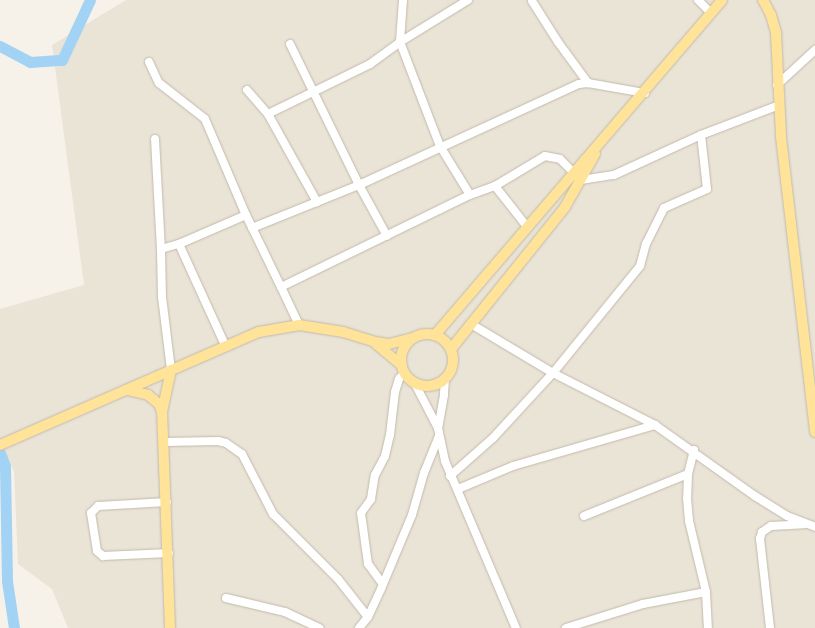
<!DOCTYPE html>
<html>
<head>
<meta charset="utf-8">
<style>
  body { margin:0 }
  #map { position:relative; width:815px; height:628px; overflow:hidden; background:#f6f2e9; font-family:"Roboto Condensed",sans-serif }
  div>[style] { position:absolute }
  .residential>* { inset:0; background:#eae4d7 }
  .river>* { height:11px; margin:-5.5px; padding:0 5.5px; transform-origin:5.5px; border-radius:5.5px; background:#a2d3f5 }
  .roads { filter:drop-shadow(0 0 1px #c2baab) drop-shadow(0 0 1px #c2baab) }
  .minor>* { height:8px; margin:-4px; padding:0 4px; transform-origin:4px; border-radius:4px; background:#fff }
  .major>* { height:10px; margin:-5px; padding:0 5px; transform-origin:5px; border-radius:5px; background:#ffe399 }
  .major>.ring { margin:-5px; padding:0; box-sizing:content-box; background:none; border:10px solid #ffe399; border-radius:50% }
  span { translate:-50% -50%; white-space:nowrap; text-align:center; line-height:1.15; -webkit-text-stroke:4.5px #fff; paint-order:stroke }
</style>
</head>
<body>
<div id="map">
  <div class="residential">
    <div style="clip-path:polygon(126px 0,815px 0,815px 628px,68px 628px,52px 589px,18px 564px,14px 471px,0 442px,0 309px,84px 285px,52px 45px)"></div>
  </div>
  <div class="river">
    <div style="left:0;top:46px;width:34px;rotate:28deg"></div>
    <div style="left:30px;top:62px;width:32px;rotate:-4deg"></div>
    <div style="left:62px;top:60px;width:66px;rotate:-65deg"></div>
    <div style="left:0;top:453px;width:14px;rotate:69deg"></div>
    <div style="left:5px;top:466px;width:115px;rotate:89deg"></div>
    <div style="left:7px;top:581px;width:48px;rotate:81.5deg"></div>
  </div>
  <div class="roads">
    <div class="minor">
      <div style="left:403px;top:0;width:42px;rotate:94.1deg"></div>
      <div style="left:400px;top:42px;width:111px;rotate:69deg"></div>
      <div style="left:440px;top:146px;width:57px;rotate:58.5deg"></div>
      <div style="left:698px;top:0;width:18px;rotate:45deg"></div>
      <div style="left:532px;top:1px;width:49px;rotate:57.6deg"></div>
      <div style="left:558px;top:42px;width:51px;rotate:53.8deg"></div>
      <div style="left:290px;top:44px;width:157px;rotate:63.9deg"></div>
      <div style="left:359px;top:185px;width:58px;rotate:61.2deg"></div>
      <div style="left:149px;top:62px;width:23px;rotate:65deg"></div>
      <div style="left:159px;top:83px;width:58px;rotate:38deg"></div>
      <div style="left:205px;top:119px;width:104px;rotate:66.9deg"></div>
      <div style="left:246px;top:215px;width:80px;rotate:64.1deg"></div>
      <div style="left:777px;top:85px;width:52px;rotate:-42.6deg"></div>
      <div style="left:247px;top:90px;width:32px;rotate:49deg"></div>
      <div style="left:268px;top:114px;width:101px;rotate:60.9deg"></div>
      <div style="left:268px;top:114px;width:114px;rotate:-26.1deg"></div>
      <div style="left:370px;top:64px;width:37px;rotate:-36deg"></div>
      <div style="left:400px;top:42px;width:80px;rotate:-31.7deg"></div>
      <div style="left:155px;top:139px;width:110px;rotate:86.9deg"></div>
      <div style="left:495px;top:186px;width:53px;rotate:51.8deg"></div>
      <div style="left:252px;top:228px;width:115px;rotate:-21.9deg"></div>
      <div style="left:359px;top:185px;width:242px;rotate:-24.7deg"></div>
      <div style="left:579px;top:84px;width:9px;rotate:-6deg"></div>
      <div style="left:588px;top:83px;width:58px;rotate:10deg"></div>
      <div style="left:471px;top:324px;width:96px;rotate:30.9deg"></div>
      <div style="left:553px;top:373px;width:114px;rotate:27deg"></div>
      <div style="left:299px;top:325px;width:42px;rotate:-115.3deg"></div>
      <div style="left:281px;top:287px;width:210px;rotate:-26deg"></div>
      <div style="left:470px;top:195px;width:27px;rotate:-20deg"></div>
      <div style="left:495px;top:186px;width:58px;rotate:-31deg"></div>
      <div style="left:545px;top:156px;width:15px;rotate:11deg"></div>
      <div style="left:560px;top:159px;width:30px;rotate:45deg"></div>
      <div style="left:581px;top:180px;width:33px;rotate:-9deg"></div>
      <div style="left:614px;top:175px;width:96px;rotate:-24.7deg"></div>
      <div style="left:701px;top:135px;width:84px;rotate:-21deg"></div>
      <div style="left:225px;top:345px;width:111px;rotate:-114.5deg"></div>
      <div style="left:179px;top:244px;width:73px;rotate:-23.4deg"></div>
      <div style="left:171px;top:370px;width:74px;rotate:-97deg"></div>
      <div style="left:162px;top:297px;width:48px;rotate:-91.2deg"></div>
      <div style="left:161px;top:249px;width:19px;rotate:-16deg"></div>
      <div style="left:445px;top:379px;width:16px;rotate:94deg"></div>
      <div style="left:444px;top:395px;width:34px;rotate:100deg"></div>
      <div style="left:438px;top:428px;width:34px;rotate:78deg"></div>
      <div style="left:445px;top:461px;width:181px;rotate:67deg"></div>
      <div style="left:414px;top:382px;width:50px;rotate:62.4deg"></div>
      <div style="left:165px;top:442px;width:53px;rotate:-1.1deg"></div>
      <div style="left:218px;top:441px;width:8px;rotate:14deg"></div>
      <div style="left:226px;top:443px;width:19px;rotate:35deg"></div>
      <div style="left:242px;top:454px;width:68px;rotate:62.7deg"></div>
      <div style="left:273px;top:514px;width:92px;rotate:45deg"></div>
      <div style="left:338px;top:579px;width:48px;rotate:51.7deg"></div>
      <div style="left:694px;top:450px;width:25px;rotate:104deg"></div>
      <div style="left:688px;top:474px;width:24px;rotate:92deg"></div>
      <div style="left:687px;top:498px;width:23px;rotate:85deg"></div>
      <div style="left:689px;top:521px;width:73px;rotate:76.5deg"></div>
      <div style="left:706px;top:592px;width:36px;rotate:87deg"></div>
      <div style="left:450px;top:476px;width:57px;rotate:-41.5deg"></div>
      <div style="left:493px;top:438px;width:88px;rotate:-47.3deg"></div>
      <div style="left:553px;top:373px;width:138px;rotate:-50.9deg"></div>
      <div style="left:640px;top:266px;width:23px;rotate:-75deg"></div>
      <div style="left:646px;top:244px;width:40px;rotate:-63.4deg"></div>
      <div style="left:664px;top:208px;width:47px;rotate:-23.8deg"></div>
      <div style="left:707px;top:189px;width:54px;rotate:-96.3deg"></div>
      <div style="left:458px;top:489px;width:60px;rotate:-22.7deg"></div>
      <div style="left:513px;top:466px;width:148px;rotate:-16.1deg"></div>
      <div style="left:655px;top:425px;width:123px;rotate:35.4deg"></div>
      <div style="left:755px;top:496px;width:38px;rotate:32deg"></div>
      <div style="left:787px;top:516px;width:30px;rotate:21deg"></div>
      <div style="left:167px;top:502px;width:69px;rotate:176.7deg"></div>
      <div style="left:98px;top:506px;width:10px;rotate:135deg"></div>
      <div style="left:91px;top:513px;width:38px;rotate:81deg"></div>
      <div style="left:97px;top:551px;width:8px;rotate:40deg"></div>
      <div style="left:103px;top:556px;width:66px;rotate:-2.6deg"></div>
      <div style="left:584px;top:516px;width:112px;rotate:-22deg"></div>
      <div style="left:382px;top:583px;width:24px;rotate:-126deg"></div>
      <div style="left:368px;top:564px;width:51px;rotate:-97.8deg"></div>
      <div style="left:361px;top:513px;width:17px;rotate:-54deg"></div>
      <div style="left:371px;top:499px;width:24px;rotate:-81deg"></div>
      <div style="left:375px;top:475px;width:21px;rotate:-62deg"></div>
      <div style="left:385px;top:456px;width:22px;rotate:-77deg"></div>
      <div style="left:390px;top:435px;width:43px;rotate:-83.4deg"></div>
      <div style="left:395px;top:392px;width:14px;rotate:-73deg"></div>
      <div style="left:399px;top:379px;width:8px;rotate:-50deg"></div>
      <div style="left:226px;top:598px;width:61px;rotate:13.3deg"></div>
      <div style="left:285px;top:612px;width:38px;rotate:25deg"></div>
      <div style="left:359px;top:628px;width:14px;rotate:-51deg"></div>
      <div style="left:368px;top:617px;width:31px;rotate:-65deg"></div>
      <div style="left:381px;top:589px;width:80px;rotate:-67.3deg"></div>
      <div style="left:412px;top:515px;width:44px;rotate:-74.1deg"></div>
      <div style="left:424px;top:473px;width:40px;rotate:-68deg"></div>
      <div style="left:566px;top:628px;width:81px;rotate:-17.3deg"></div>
      <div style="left:643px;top:604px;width:64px;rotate:-10.8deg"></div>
      <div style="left:770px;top:628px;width:90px;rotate:-96.4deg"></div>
      <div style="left:760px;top:539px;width:7px;rotate:-74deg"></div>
      <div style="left:762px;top:532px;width:11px;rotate:-34deg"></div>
      <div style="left:771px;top:526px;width:33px;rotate:-3deg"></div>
    </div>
    <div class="major">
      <div style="left:763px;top:0;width:17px;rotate:62deg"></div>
      <div style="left:771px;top:15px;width:19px;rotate:74deg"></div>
      <div style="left:776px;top:33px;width:104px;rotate:87.2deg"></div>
      <div style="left:781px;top:137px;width:297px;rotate:83.4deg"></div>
      <div class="ring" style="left:401px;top:334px;width:42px;height:42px"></div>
      <div style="left:435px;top:335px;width:441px;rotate:-49.4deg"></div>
      <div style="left:375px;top:343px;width:35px;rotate:40deg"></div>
      <div style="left:451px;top:349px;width:182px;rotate:-51.2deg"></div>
      <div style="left:565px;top:207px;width:61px;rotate:-60.5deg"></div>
      <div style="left:127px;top:390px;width:22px;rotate:13deg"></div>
      <div style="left:148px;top:395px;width:14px;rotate:39deg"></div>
      <div style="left:159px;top:404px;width:9px;rotate:69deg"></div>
      <div style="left:0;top:445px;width:283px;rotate:-23.6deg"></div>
      <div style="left:259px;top:332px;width:41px;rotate:-9.9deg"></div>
      <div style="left:299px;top:325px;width:45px;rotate:9deg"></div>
      <div style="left:343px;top:332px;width:34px;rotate:17deg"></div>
      <div style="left:375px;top:342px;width:14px;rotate:8deg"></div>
      <div style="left:389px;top:344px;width:25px;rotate:-14deg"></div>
      <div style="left:170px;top:628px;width:216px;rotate:-92.1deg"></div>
      <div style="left:162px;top:412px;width:43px;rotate:-77.9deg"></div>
    </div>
  </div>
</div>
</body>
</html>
